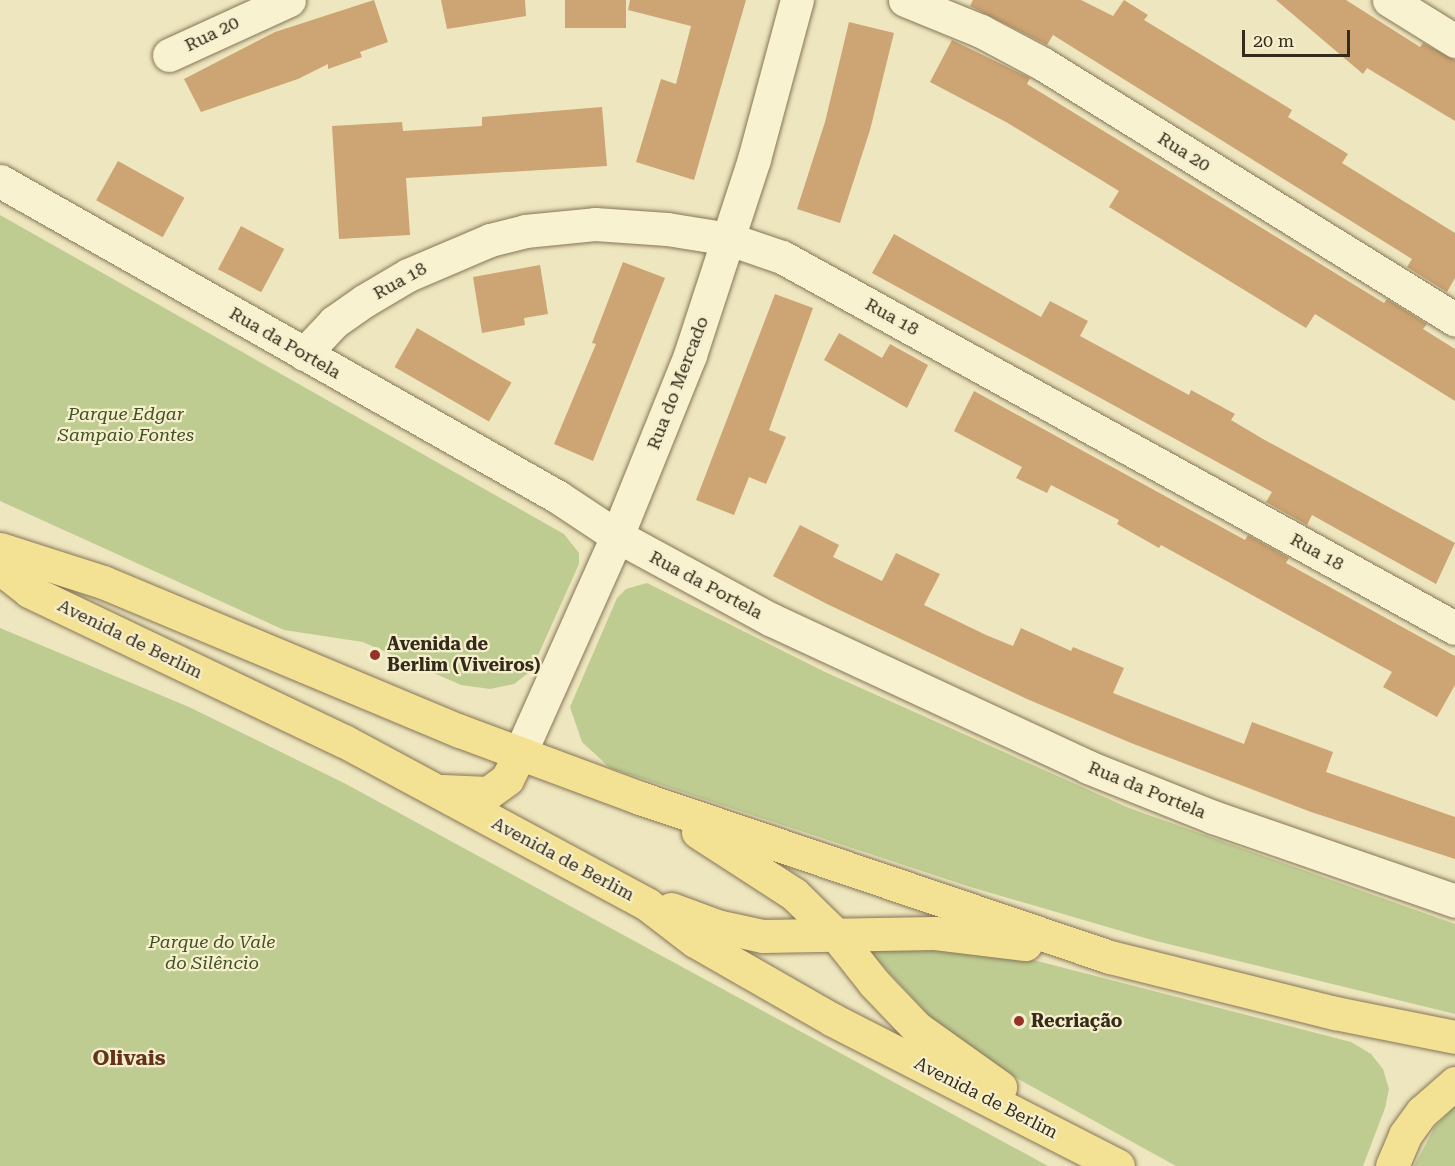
<!DOCTYPE html>
<html>
<head>
<meta charset="utf-8">
<style>
  body { margin:0 }
  #map { position:relative; width:1455px; height:1166px; overflow:hidden; background:#eee6be; font-family:"Roboto Serif",serif }
  div>[style] { position:absolute }
  .green>* { inset:0; background:#becc92 }
  .building>* { inset:0; background:#cda473; transform-origin:0 0 }
  .roads { filter:drop-shadow(0 0 2px #867657) drop-shadow(0 0 2px #867657) }
  .minor>* { height:33px; margin:-16.5px; padding:0 16.5px; transform-origin:16.5px; border-radius:16.5px; background:#f9f2d1 }
  .tertiary>* { height:33px; margin:-16.5px; padding:0 16.5px; transform-origin:16.5px; border-radius:16.5px; background:#f9f2d1 }
  .primary>* { height:33px; margin:-16.5px; padding:0 16.5px; transform-origin:16.5px; border-radius:16.5px; background:#f3e194 }
  .dots>* { width:16px; height:16px; translate:-50% -50%; box-sizing:border-box; border:3px solid #f6efcd; border-radius:50% }
  span { translate:-50% -50%; white-space:nowrap; text-align:center; line-height:1.15; -webkit-text-stroke:4.5px #f6efcd; paint-order:stroke }
  .street-label { font-size:18px; color:#352b1b }
  .park-label { font-size:18px; color:#405222; font-style:italic }
  .poi-label { font-size:18px; color:#352b1b; font-weight:700 }
  .left { translate:0 -50%; text-align:left }
  .quarter-label { font-size:21px; color:#63331a; font-weight:700 }
  .scale { position:absolute; left:1242px; top:30px; width:108px; height:27px; box-sizing:border-box; border:3px solid #352b1b; border-top:0; padding-left:8px; font-size:18px; line-height:21px; white-space:nowrap; color:#352b1b; -webkit-text-stroke:4px #f6efcd; paint-order:stroke }
</style>
</head>
<body>
<div id="map">
  <div class="green">
    <div style="clip-path:polygon(0 215px,564px 534px,579px 553px,579px 564px,531px 671px,514px 684px,490px 689px,461px 685px,363px 642px,284px 630px,0 501px)"></div>
    <div style="clip-path:polygon(647px 583px,825px 672px,1129px 808px,1455px 924px,1455px 1014px,1152px 940px,967px 886px,610px 768px,582px 742px,570px 707px,617px 598px,626px 589px)"></div>
    <div style="clip-path:polygon(0 628px,189px 707px,344px 783px,1048px 1166px,0 1166px)"></div>
    <div style="clip-path:polygon(864px 945px,999px 951px,1351px 1042px,1371px 1054px,1383px 1069px,1389px 1089px,1385px 1108px,1363px 1166px,1176px 1166px,982px 1059px,935px 1022px)"></div>
    <div style="clip-path:polygon(1455px 1106px,1455px 1166px,1414px 1166px,1435px 1127px)"></div>
  </div>
  <div class="building">
    <div style="clip-path:polygon(374px 0,388px 42px,360px 52px,362px 57px,328px 69px,328px 64px,298px 79px,201px 112px,184px 79px,275px 32px)"></div>
    <div style="clip-path:polygon(441px 0,525px 0,526px 16px,447px 29px)"></div>
    <div style="left:565px;top:0;width:61px;height:28px"></div>
    <div style="clip-path:polygon(630px 0,746px 0,694px 180px,636px 162px,661px 79px,676px 84px,691px 26px,628px 10px)"></div>
    <div style="clip-path:polygon(973px 0,1081px 0,1113px 16px,1124px 0,1148px 15px,1144px 20px,1292px 110px,1288px 117px,1348px 154px,1342px 163px,1455px 233px,1455px 278px,1447px 292px,1407px 267px,1412px 259px,1053px 35px,1047px 45px,970px 6px)"></div>
    <div style="clip-path:polygon(1276px 0,1346px 0,1420px 47px,1423px 43px,1455px 60px,1455px 121px,1367px 68px,1363px 74px)"></div>
    <div style="clip-path:polygon(849px 22px,894px 33px,870px 130px,840px 223px,797px 209px,825px 122px)"></div>
    <div style="clip-path:polygon(952px 40px,1030px 78px,1027px 84px,1384px 303px,1387px 299px,1427px 324px,1423px 329px,1455px 349px,1455px 401px,1315px 314px,1306px 328px,1109px 207px,1119px 191px,1006px 122px,930px 82px)"></div>
    <div style="clip-path:polygon(602px 107px,607px 166px,406px 178px,410px 235px,339px 239px,332px 126px,402px 122px,403px 131px,482px 126px,482px 117px)"></div>
    <div style="left:118px;top:161px;width:76px;height:45px;rotate:29deg"></div>
    <div style="left:241px;top:226px;width:49px;height:49px;rotate:28deg"></div>
    <div style="clip-path:polygon(894px 234px,1041px 317px,1050px 301px,1088px 321px,1080px 336px,1189px 395px,1191px 390px,1235px 414px,1231px 420px,1263px 439px,1455px 543px,1436px 584px,1312px 515px,1307px 525px,1266px 502px,1272px 492px,872px 273px)"></div>
    <div style="clip-path:polygon(623px 262px,665px 278px,593px 461px,554px 444px,596px 344px,592px 343px)"></div>
    <div style="clip-path:polygon(540px 265px,548px 314px,524px 318px,525px 325px,482px 333px,473px 277px)"></div>
    <div style="clip-path:polygon(775px 294px,813px 308px,769px 430px,786px 437px,766px 484px,749px 477px,734px 515px,696px 500px)"></div>
    <div style="left:417px;top:328px;width:109px;height:45px;rotate:30deg"></div>
    <div style="clip-path:polygon(839px 333px,882px 358px,890px 344px,928px 365px,907px 408px,824px 360px)"></div>
    <div style="clip-path:polygon(974px 391px,1245px 540px,1248px 535px,1289px 558px,1286px 563px,1455px 656px,1455px 685px,1437px 717px,1383px 687px,1392px 672px,1161px 545px,1159px 548px,1117px 524px,1119px 520px,1051px 485px,1047px 493px,1016px 478px,1022px 467px,954px 431px)"></div>
    <div style="clip-path:polygon(800px 525px,839px 545px,833px 557px,882px 581px,896px 553px,940px 574px,924px 605px,986px 635px,1013px 646px,1021px 628px,1071px 651px,1073px 647px,1124px 668px,1113px 693px,1244px 744px,1252px 722px,1333px 752px,1326px 772px,1455px 817px,1455px 859px,1311px 812px,1131px 743px,1027px 699px,827px 604px,773px 576px)"></div>
  </div>
  <div class="roads">
    <div class="minor">
      <div style="left:905px;top:0;width:82px;rotate:22.2deg"></div>
      <div style="left:981px;top:31px;width:70px;rotate:28deg"></div>
      <div style="left:1043px;top:64px;width:485px;rotate:31.8deg"></div>
      <div style="left:1389px;top:0;width:78px;rotate:31.8deg"></div>
      <div style="left:169px;top:55px;width:132px;rotate:-24.6deg"></div>
      <div style="left:304px;top:354px;width:44px;rotate:-46.8deg"></div>
      <div style="left:334px;top:322px;width:37px;rotate:-35deg"></div>
      <div style="left:364px;top:301px;width:51px;rotate:-30.6deg"></div>
      <div style="left:408px;top:275px;width:89px;rotate:-23.1deg"></div>
      <div style="left:490px;top:240px;width:36px;rotate:-14deg"></div>
      <div style="left:525px;top:231px;width:70px;rotate:-5.7deg"></div>
      <div style="left:595px;top:224px;width:72px;rotate:4deg"></div>
      <div style="left:667px;top:229px;width:63px;rotate:9.2deg"></div>
      <div style="left:729px;top:239px;width:56px;rotate:18.8deg"></div>
      <div style="left:782px;top:257px;width:768px;rotate:28.87deg"></div>
      <div style="left:520px;top:753px;width:238px;rotate:-65.9deg"></div>
      <div style="left:617px;top:536px;width:195px;rotate:-68deg"></div>
      <div style="left:690px;top:355px;width:206px;rotate:-71.9deg"></div>
      <div style="left:754px;top:159px;width:165px;rotate:-74.9deg"></div>
    </div>
    <div class="tertiary">
      <div style="left:0;top:181px;width:641px;rotate:29.52deg"></div>
      <div style="left:558px;top:497px;width:71px;rotate:33.5deg"></div>
      <div style="left:617px;top:536px;width:176px;rotate:28.5deg"></div>
      <div style="left:772px;top:620px;width:349px;rotate:24.9deg"></div>
      <div style="left:1088px;top:767px;width:135px;rotate:21.8deg"></div>
      <div style="left:1213px;top:817px;width:256px;rotate:19.1deg"></div>
    </div>
    <div class="primary">
      <div style="left:0;top:549px;width:108px;rotate:17.8deg"></div>
      <div style="left:103px;top:582px;width:387px;rotate:22.7deg"></div>
      <div style="left:460px;top:731px;width:192px;rotate:20.4deg"></div>
      <div style="left:640px;top:798px;width:496px;rotate:18.7deg"></div>
      <div style="left:1110px;top:957px;width:232px;rotate:14deg"></div>
      <div style="left:1335px;top:1013px;width:122px;rotate:11.3deg"></div>
      <div style="left:0;top:568px;width:37px;rotate:38deg"></div>
      <div style="left:29px;top:591px;width:349px;rotate:25.5deg"></div>
      <div style="left:344px;top:741px;width:345px;rotate:28.3deg"></div>
      <div style="left:648px;top:905px;width:59px;rotate:37.5deg"></div>
      <div style="left:695px;top:941px;width:159px;rotate:29.8deg"></div>
      <div style="left:833px;top:1020px;width:320px;rotate:27.1deg"></div>
      <div style="left:443px;top:791px;width:45px;rotate:2.5deg"></div>
      <div style="left:488px;top:793px;width:24px;rotate:-36deg"></div>
      <div style="left:507px;top:779px;width:29px;rotate:-63deg"></div>
      <div style="left:698px;top:832px;width:114px;rotate:32.9deg"></div>
      <div style="left:794px;top:894px;width:59px;rotate:44.3deg"></div>
      <div style="left:836px;top:935px;width:61px;rotate:51.6deg"></div>
      <div style="left:874px;top:983px;width:62px;rotate:46.3deg"></div>
      <div style="left:917px;top:1028px;width:102px;rotate:35.4deg"></div>
      <div style="left:671px;top:909px;width:49px;rotate:20.3deg"></div>
      <div style="left:717px;top:926px;width:47px;rotate:12.3deg"></div>
      <div style="left:763px;top:936px;width:172px;rotate:-1deg"></div>
      <div style="left:935px;top:933px;width:91px;rotate:7deg"></div>
      <div style="left:1392px;top:1166px;width:34px;rotate:-67deg"></div>
      <div style="left:1405px;top:1135px;width:29px;rotate:-54deg"></div>
      <div style="left:1422px;top:1112px;width:44px;rotate:-41.3deg"></div>
    </div>
  </div>
  <div class="dots">
    <div style="left:375px;top:655px;background:#963326"></div>
    <div style="left:1019px;top:1021px;background:#963326"></div>
  </div>
  <div class="street-label">
    <span style="left:212px;top:34px;rotate:-26deg">Rua 20</span>
    <span style="left:1184px;top:152px;rotate:32deg">Rua 20</span>
    <span style="left:400px;top:281px;rotate:-29deg">Rua 18</span>
    <span style="left:892px;top:317px;rotate:29deg">Rua 18</span>
    <span style="left:285px;top:343px;rotate:30deg">Rua da Portela</span>
    <span style="left:678px;top:383px;rotate:-69deg">Rua do Mercado</span>
    <span style="left:1317px;top:552px;rotate:29deg">Rua 18</span>
    <span style="left:706px;top:585px;rotate:28deg">Rua da Portela</span>
    <span style="left:130px;top:639px;rotate:26deg">Avenida de Berlim</span>
    <span style="left:1147px;top:790px;rotate:22deg">Rua da Portela</span>
    <span style="left:563px;top:859px;rotate:28deg">Avenida de Berlim</span>
    <span style="left:986px;top:1098px;rotate:27deg">Avenida de Berlim</span>
  </div>
  <div class="park-label">
    <span style="left:126px;top:425px">Parque Edgar<br>Sampaio Fontes</span>
    <span style="left:212px;top:953px">Parque do Vale<br>do Silêncio</span>
  </div>
  <div class="poi-label">
    <span class="left" style="left:387px;top:655px">Avenida de<br>Berlim (Viveiros)</span>
    <span class="left" style="left:1031px;top:1021px">Recriação</span>
  </div>
  <div class="quarter-label">
    <span style="left:129px;top:1058px">Olivais</span>
  </div>
  <div class="scale">20 m</div>
</div>
</body>
</html>
